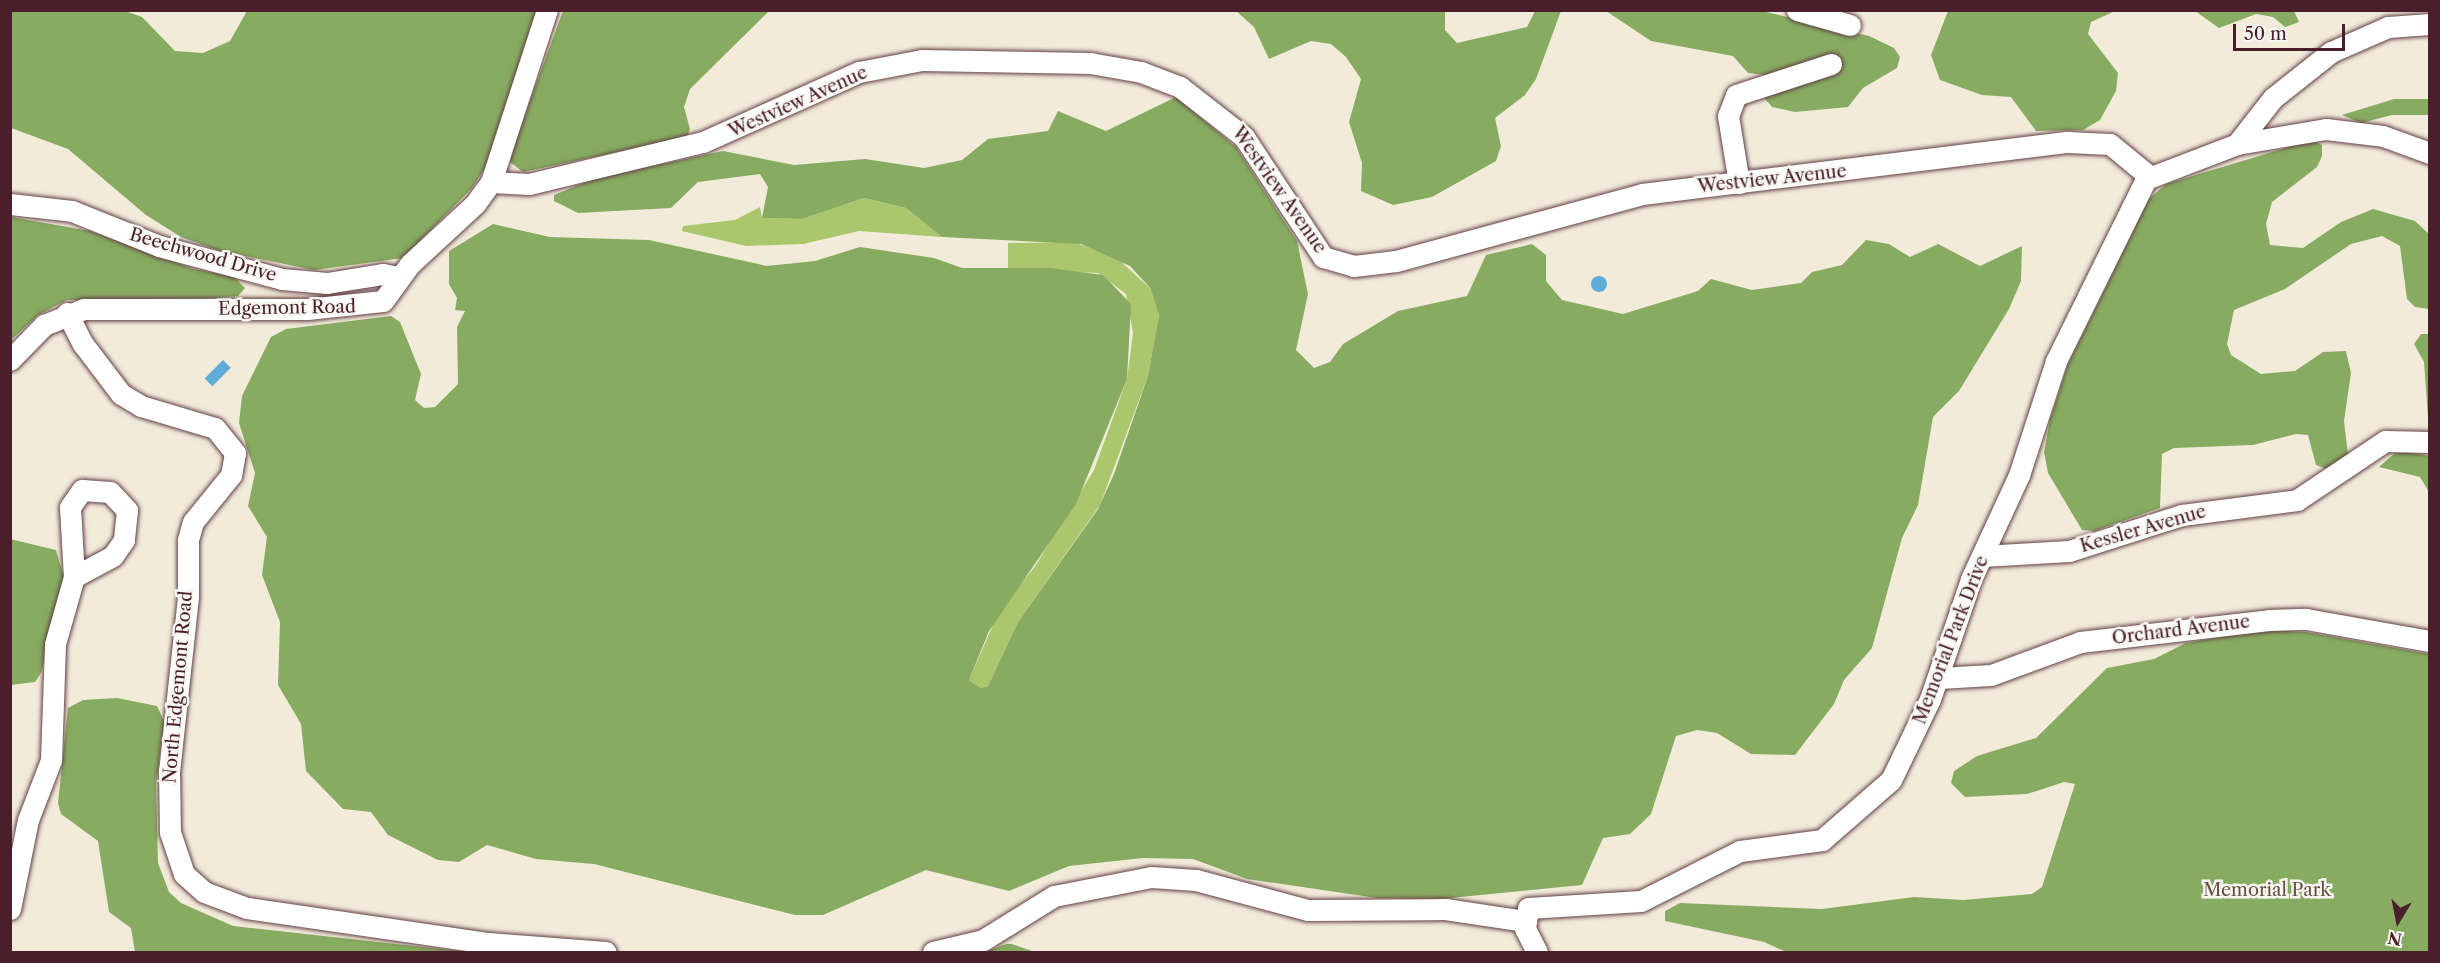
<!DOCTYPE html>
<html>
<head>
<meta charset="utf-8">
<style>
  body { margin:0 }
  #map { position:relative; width:2440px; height:963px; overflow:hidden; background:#f2ebda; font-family:"Libre Caslon Text",serif }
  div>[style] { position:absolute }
  .green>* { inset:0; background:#aac76e }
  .forest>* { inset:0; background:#87ac61 }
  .water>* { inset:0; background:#60acd8; transform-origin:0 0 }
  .round { border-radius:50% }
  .roads { filter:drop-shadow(0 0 2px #633e45) drop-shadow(0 0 2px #633e45) }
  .minor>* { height:21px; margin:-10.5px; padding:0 10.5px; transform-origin:10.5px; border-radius:10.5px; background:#fff }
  span { translate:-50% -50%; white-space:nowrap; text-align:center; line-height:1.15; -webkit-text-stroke:5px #f6f6f2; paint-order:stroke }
  .street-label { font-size:18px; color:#4a1f2b }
  .park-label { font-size:18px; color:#67513f }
  .frame { position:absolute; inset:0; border:12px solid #4a1f2b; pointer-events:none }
  .north { position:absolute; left:2368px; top:891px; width:60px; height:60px; -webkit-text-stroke:4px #f6f6f2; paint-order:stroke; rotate:190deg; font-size:16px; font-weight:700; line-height:24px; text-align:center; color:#4a1f2b }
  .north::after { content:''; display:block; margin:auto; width:21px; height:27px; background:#4a1f2b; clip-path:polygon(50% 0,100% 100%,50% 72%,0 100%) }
  .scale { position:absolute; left:2233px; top:24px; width:112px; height:27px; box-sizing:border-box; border:3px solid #4a1f2b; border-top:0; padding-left:8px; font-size:18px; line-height:21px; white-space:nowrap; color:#4a1f2b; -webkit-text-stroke:4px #f6f6f2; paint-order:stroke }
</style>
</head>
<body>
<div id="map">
  <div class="green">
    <div style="clip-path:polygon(864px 198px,906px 208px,942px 237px,859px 231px,803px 244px,746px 246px,682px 231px,683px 226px,735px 220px,760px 207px,762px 218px,802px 219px)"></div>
    <div style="clip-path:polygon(1008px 243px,1073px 242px,1116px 257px,1155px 293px,1159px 315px,1148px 376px,1100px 505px,1018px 622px,988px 686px,981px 688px,969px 680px,1000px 609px,1034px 568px,1094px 470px,1127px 379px,1133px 333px,1126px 294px,1098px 273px,1008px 269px)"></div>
  </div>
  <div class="forest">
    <div style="clip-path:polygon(11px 11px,125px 11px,142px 17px,175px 51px,203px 53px,230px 41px,247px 11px,537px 11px,485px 168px,472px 188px,403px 258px,314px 270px,220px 251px,181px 237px,146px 215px,68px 149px,11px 128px)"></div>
    <div style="clip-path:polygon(563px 11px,769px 11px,690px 89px,684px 107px,690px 129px,687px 137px,523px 172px,510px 162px,512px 150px)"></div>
    <div style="clip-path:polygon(1236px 11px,1445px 11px,1445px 30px,1457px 43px,1527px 27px,1535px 11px,1561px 11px,1536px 79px,1525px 95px,1495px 118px,1501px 146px,1496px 161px,1432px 197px,1393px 205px,1361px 191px,1362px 163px,1349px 122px,1361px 79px,1346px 57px,1331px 44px,1311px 41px,1269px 59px,1254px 27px)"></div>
    <div style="clip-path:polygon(1606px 11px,1762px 11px,1869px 36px,1894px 48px,1900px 57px,1897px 68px,1863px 88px,1848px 107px,1795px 112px,1772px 107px,1761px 94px,1766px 75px,1748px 73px,1733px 56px,1651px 41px)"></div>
    <div style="clip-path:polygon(1948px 11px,2115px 11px,2091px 22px,2088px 34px,2118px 73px,2116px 91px,2100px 120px,2083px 130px,2036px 131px,2011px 97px,1982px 95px,1940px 80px,1931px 55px)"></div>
    <div style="clip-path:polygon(2195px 11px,2294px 11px,2299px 22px,2285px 27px,2273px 17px,2256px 14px,2219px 28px)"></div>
    <div style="clip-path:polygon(1176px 97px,1236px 147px,1297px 241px,1308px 294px,1296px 350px,1314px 368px,1330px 362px,1343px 344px,1398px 311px,1467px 296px,1486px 255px,1532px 244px,1546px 255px,1546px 281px,1562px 300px,1623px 314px,1698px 291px,1711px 279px,1752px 290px,1801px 283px,1812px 272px,1842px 265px,1866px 240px,1889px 244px,1910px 257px,1938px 244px,1980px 266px,2022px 246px,2021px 281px,2009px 309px,1959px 391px,1933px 417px,1918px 505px,1902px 538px,1872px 648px,1844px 680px,1834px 704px,1795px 755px,1751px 754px,1717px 733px,1697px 730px,1676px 736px,1651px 814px,1630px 834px,1603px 838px,1582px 885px,1440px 899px,1377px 898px,1247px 879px,1193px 859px,1143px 858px,1069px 866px,1009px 891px,926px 870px,823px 915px,795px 915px,594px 864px,536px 859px,487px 845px,459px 862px,438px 860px,388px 835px,371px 812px,343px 809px,306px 771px,301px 724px,278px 685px,280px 622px,262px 575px,267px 537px,248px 506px,255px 473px,239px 423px,242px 396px,271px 337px,286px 329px,391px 316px,400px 322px,421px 374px,415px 400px,424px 408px,435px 407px,458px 384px,457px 327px,465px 311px,455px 310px,457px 298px,449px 284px,449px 251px,493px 224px,550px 237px,649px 240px,767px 266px,815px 261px,860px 247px,934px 258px,962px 268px,1051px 268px,1103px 275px,1131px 304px,1127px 379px,1076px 504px,989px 631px,969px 680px,981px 688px,988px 686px,1018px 622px,1098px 509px,1114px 474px,1148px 376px,1159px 315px,1151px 289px,1130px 266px,1081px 244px,942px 237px,906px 208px,864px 198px,802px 219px,762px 218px,768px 187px,760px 174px,698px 182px,671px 208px,578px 213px,554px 201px,554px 195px,596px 178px,723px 151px,794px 165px,865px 159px,924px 168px,962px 160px,988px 139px,1048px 131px,1058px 111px,1106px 131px)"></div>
    <div style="clip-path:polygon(2394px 99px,2429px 99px,2429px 115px,2392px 115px,2361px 123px,2342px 115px)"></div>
    <div style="clip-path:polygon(2312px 140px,2322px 145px,2322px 156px,2317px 167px,2272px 202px,2266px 224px,2270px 245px,2303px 248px,2341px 222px,2373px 209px,2415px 221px,2429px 234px,2429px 309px,2415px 307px,2407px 299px,2400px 246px,2382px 236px,2351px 244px,2285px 289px,2234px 310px,2227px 344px,2231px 355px,2261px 374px,2295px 371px,2323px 352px,2346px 351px,2351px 373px,2344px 421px,2348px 455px,2327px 469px,2316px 465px,2308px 435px,2296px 434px,2253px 445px,2174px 448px,2162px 454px,2160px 508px,2094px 531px,2082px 530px,2048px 473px,2044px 452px,2050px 420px,2068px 364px,2149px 199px,2166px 184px)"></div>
    <div style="clip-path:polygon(11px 217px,90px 231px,194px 269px,234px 277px,245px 288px,238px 296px,218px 298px,67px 300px,38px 315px,11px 340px)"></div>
    <div style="clip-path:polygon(2421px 334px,2429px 334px,2429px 431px,2424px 362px,2414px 344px)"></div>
    <div style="clip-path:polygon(2408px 452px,2429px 456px,2429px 492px,2420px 477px,2379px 467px,2395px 453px)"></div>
    <div style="clip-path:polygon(10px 539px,56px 550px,65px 581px,41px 673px,35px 682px,11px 685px)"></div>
    <div style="clip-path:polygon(2262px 630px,2306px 632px,2429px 654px,2429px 952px,1786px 952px,1764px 942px,1665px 921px,1665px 911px,1680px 903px,1822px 909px,1914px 897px,1963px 900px,2032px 894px,2042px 887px,2075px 784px,2064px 782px,2027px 794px,1965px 797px,1951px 783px,1954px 771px,1977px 756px,2036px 738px,2107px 668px,2154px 659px,2186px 643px)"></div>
    <div style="clip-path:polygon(117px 698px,157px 706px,164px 721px,156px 785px,158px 863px,169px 892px,181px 903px,233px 926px,468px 952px,135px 952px,131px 928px,109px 912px,98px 841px,61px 814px,58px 803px,68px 708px,83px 700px)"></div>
    <div style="clip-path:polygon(1006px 944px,1012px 944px,1035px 952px,985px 952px)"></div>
  </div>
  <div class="water">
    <div class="round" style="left:1591px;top:276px;width:16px;height:16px"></div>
    <div style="left:223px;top:360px;width:11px;height:26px;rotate:45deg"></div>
  </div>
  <div class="roads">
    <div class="minor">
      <div style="left:1797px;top:10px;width:55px;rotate:15.8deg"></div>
      <div style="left:2237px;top:144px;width:58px;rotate:-52deg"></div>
      <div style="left:2273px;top:98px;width:74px;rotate:-38.4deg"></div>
      <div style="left:2331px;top:52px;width:62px;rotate:-23.7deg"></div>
      <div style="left:2388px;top:27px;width:42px;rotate:-4.1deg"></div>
      <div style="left:491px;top:182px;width:38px;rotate:3deg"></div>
      <div style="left:529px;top:184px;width:179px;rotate:-13.6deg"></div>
      <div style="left:703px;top:142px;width:171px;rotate:-24.2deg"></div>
      <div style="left:859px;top:72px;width:64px;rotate:-10.8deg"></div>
      <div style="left:922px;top:60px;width:168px;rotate:1deg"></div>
      <div style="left:1090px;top:63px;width:52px;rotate:10deg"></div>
      <div style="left:1141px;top:72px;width:42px;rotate:21deg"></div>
      <div style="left:1180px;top:87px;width:81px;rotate:38deg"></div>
      <div style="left:1244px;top:137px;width:144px;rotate:56.6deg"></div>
      <div style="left:1323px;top:257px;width:32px;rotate:16deg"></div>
      <div style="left:1354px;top:266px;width:42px;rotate:-6.8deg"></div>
      <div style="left:1396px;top:261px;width:255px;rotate:-15.2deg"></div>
      <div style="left:1642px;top:194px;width:429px;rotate:-7deg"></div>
      <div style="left:2068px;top:142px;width:42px;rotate:2.7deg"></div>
      <div style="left:2110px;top:144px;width:50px;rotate:39.4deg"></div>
      <div style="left:1739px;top:183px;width:68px;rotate:-99.3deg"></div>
      <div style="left:1728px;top:116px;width:22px;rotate:-69deg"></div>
      <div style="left:1736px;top:95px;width:100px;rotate:-18.1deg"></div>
      <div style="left:10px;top:204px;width:62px;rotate:6.4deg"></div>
      <div style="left:72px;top:211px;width:94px;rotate:21.9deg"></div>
      <div style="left:159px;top:246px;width:127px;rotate:15deg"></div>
      <div style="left:282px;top:279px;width:45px;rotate:5.1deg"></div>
      <div style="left:327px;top:283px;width:57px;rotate:-9.1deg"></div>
      <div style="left:383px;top:274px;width:16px;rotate:11deg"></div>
      <div style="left:67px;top:313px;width:35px;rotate:63deg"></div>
      <div style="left:83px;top:344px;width:63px;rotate:52.8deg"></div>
      <div style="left:121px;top:394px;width:23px;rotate:31deg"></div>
      <div style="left:141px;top:406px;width:77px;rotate:16.6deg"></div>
      <div style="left:215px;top:428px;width:32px;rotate:51deg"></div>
      <div style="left:235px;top:453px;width:22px;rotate:100deg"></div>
      <div style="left:231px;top:475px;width:60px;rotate:129deg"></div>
      <div style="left:193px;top:522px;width:19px;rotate:106deg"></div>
      <div style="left:188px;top:540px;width:57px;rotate:90deg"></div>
      <div style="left:188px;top:597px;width:175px;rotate:96.2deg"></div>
      <div style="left:169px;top:771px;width:61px;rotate:89.1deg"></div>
      <div style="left:170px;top:832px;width:44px;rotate:71.6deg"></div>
      <div style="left:184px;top:874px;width:27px;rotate:42deg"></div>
      <div style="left:204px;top:892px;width:46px;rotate:20.4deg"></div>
      <div style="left:247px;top:908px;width:244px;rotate:8.3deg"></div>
      <div style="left:488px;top:943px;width:118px;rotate:4.4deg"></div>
      <div style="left:10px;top:360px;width:49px;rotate:-45.8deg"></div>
      <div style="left:44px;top:325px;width:43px;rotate:-21.8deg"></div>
      <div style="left:84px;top:309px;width:223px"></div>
      <div style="left:307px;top:309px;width:76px;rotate:-6deg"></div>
      <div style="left:383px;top:301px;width:46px;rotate:-53.9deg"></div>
      <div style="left:410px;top:264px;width:88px;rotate:-42.7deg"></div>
      <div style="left:475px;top:204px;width:27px;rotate:-54deg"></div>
      <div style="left:491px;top:182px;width:181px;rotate:-72deg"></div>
      <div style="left:1982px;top:556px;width:87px;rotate:-3.3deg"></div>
      <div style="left:2069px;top:551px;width:119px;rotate:-17.7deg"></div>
      <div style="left:2182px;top:515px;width:116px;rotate:-7.4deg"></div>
      <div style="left:2297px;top:500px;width:106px;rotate:-33.8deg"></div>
      <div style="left:2385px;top:441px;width:45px;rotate:1.3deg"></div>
      <div style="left:1939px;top:678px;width:52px;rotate:-3.3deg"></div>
      <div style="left:1991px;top:675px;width:95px;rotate:-20.3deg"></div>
      <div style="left:2080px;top:642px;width:190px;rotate:-6.6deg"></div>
      <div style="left:2269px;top:620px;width:37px;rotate:-2deg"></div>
      <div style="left:2306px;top:619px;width:126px;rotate:10.1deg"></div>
      <div style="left:10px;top:909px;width:91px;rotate:-78.6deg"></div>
      <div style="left:28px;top:820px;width:64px;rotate:-69deg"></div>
      <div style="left:51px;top:760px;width:116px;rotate:-88deg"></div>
      <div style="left:55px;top:644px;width:70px;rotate:-74.2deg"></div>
      <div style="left:74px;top:577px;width:70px;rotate:-93.3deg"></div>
      <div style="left:70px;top:507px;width:21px;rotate:-55deg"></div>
      <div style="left:82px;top:490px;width:28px;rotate:4deg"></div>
      <div style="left:110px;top:492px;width:25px;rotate:47deg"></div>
      <div style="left:127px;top:510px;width:30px;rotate:96deg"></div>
      <div style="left:124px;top:540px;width:19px;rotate:125deg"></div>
      <div style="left:113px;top:556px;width:44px;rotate:151.7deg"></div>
      <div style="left:933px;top:952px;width:51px;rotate:-13.5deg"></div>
      <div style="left:983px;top:940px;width:84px;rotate:-31.8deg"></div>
      <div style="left:1054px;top:896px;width:99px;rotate:-11.1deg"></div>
      <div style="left:1151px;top:877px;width:45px;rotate:3.8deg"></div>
      <div style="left:1196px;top:880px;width:116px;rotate:15deg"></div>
      <div style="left:1308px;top:910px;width:137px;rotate:-0.4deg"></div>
      <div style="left:1445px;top:909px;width:80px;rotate:8.6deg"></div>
      <div style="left:1537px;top:952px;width:27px;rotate:-117deg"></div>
      <div style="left:1525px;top:928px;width:20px;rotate:-81deg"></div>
      <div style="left:1528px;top:908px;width:113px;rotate:-3.5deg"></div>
      <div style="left:1641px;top:901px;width:111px;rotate:-26.8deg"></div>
      <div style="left:1740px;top:851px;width:83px;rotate:-7.6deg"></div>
      <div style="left:1822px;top:840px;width:91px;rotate:-41deg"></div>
      <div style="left:1891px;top:780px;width:90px;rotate:-64.3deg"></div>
      <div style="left:1930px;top:699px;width:127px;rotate:-71.1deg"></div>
      <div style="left:1971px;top:579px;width:115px;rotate:-65.2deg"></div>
      <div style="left:2019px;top:475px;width:120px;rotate:-72deg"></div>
      <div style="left:2056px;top:361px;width:203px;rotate:-63.7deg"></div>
      <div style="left:2146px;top:179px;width:97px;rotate:-21deg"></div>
      <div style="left:2237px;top:144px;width:90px;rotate:-9.6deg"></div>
      <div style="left:2326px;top:129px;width:57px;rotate:7deg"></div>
      <div style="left:2383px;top:136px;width:50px;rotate:19.9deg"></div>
    </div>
  </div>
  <div class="street-label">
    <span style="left:798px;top:102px;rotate:-24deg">Westview Avenue</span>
    <span style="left:1772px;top:179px;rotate:-6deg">Westview Avenue</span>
    <span style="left:1279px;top:190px;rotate:55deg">Westview Avenue</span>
    <span style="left:203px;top:255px;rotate:16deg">Beechwood Drive</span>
    <span style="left:287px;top:308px;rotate:-1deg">Edgemont Road</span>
    <span style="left:2143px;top:529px;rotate:-16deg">Kessler Avenue</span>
    <span style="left:2181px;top:630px;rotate:-7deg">Orchard Avenue</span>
    <span style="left:1951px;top:640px;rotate:-69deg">Memorial Park Drive</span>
    <span style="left:178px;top:687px;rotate:-85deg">North Edgemont Road</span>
  </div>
  <div class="park-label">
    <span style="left:2267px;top:890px">Memorial Park</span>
  </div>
  <div class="frame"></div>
  <div class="north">N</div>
  <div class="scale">50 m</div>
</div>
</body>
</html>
